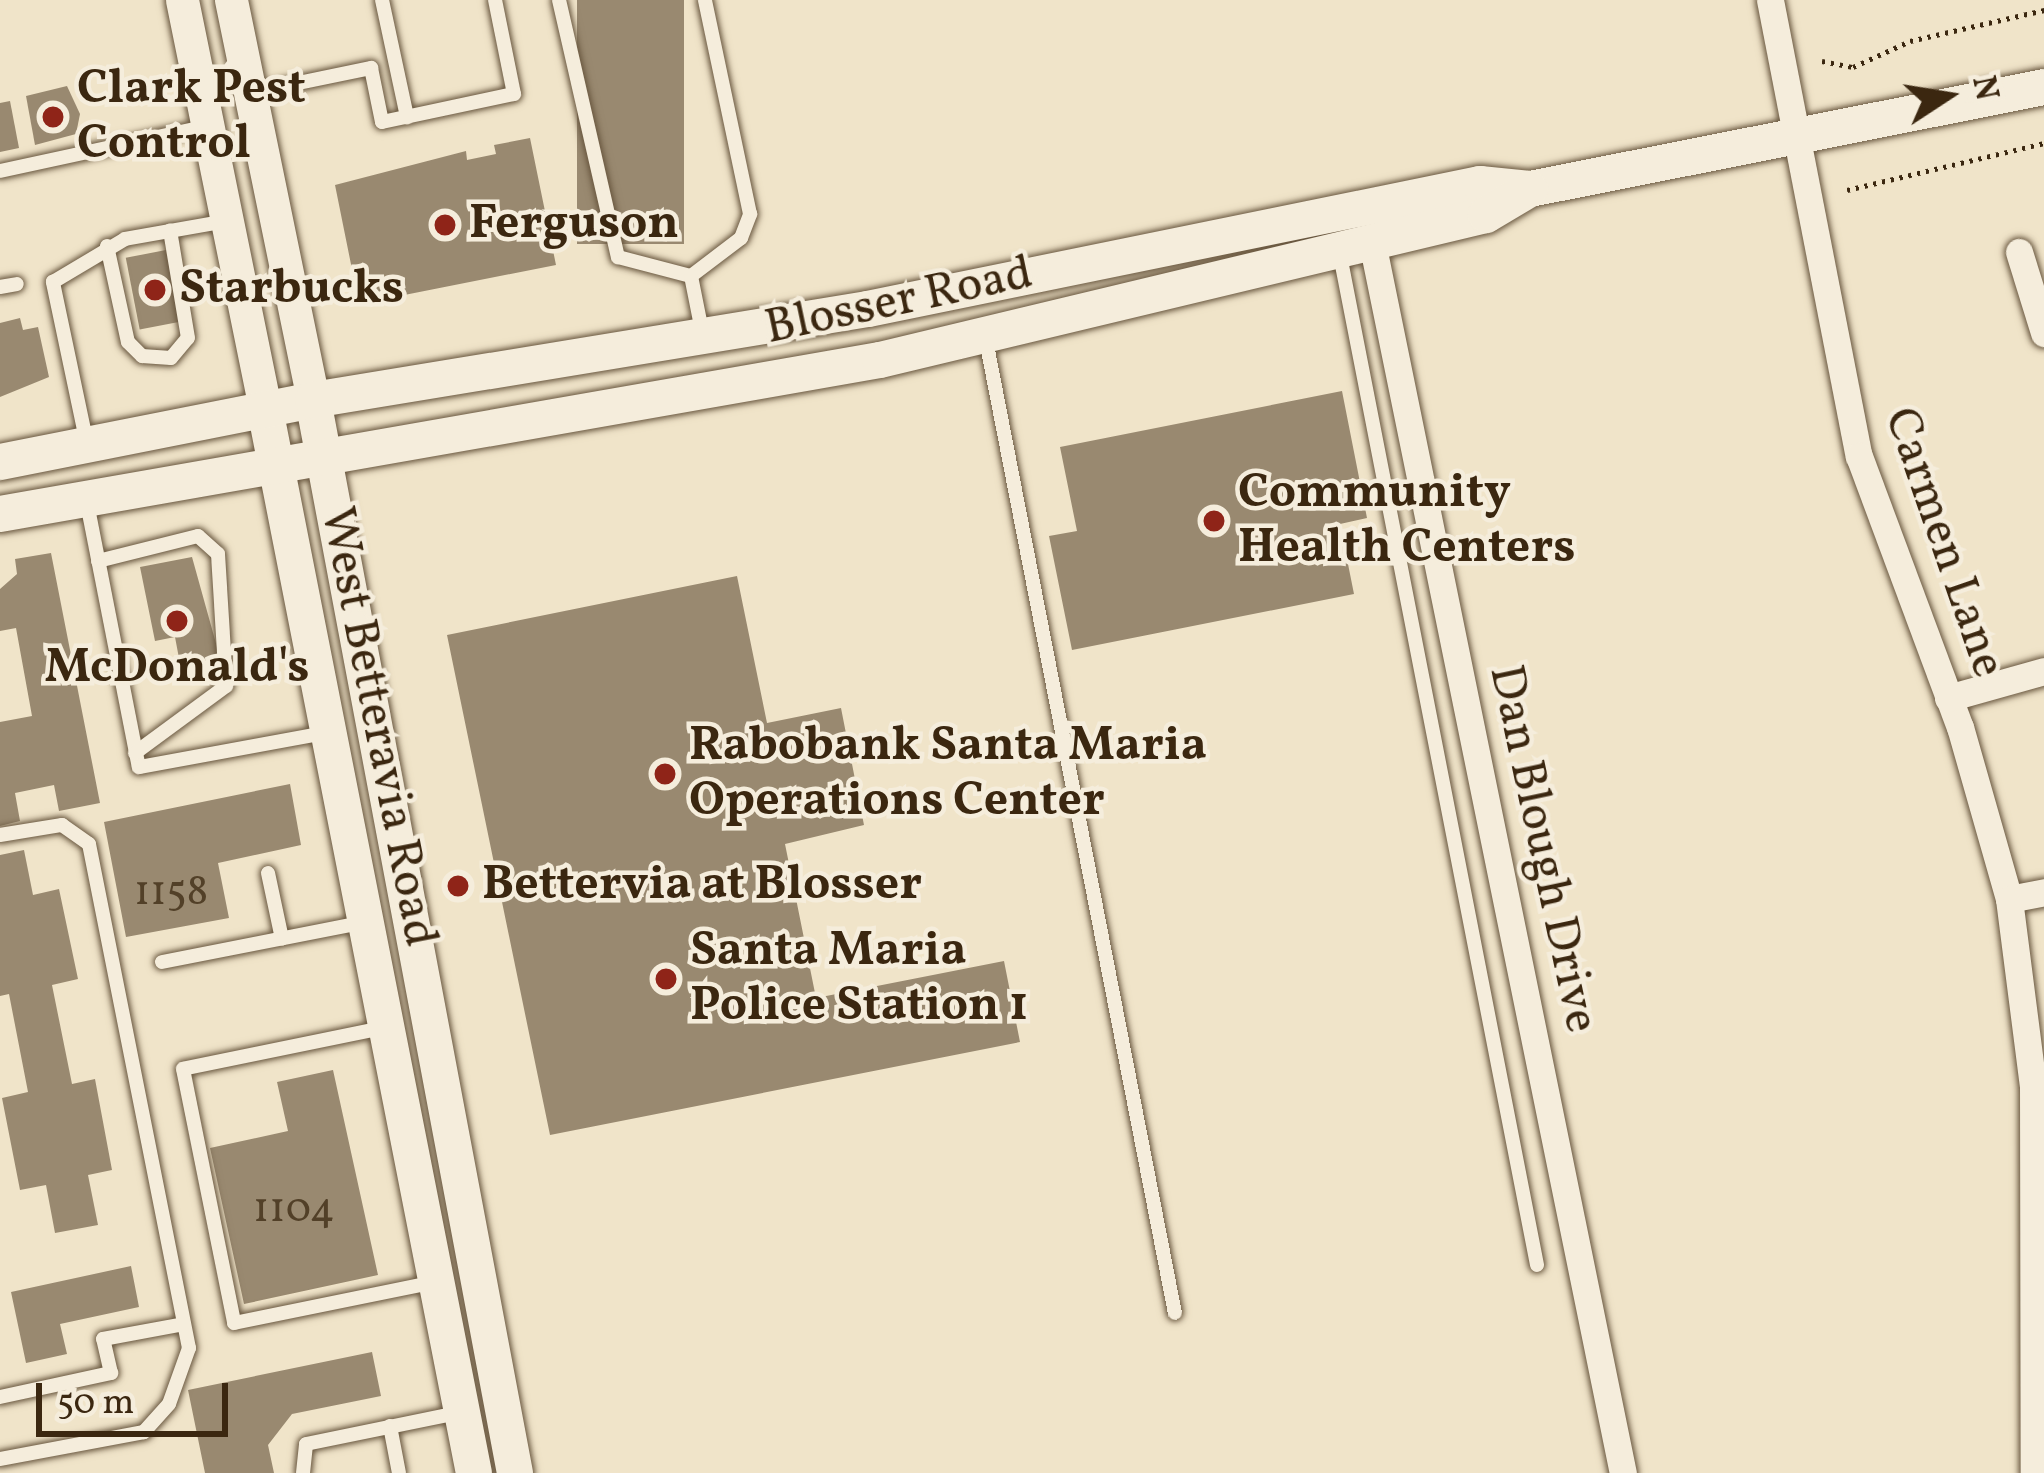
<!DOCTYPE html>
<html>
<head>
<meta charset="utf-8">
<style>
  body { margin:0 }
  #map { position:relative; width:2044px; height:1473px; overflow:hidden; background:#f0e4c9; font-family:Vollkorn,serif }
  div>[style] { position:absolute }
  .building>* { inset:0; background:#998970; transform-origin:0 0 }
  .path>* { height:4.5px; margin-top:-2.25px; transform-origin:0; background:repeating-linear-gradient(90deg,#3b2710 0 3px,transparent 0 9px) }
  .roads { filter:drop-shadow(0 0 3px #68563e) drop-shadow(0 0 3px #68563e) }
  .service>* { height:14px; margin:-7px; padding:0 7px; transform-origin:7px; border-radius:7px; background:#f5eddc }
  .minor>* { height:27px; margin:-13.5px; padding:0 13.5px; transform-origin:13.5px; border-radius:13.5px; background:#f5eddc }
  .tertiary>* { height:33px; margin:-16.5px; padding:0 16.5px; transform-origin:16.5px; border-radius:16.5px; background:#f5eddc }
  .secondary>* { height:36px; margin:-18px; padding:0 18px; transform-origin:18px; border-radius:18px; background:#f5eddc }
  .dots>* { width:33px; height:33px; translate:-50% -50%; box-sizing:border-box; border:6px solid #f5eddc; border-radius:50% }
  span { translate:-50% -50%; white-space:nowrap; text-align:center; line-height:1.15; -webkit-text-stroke:9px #f5eddc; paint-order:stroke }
  .number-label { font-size:42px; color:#524028 }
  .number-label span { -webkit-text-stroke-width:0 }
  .poi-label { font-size:48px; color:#3b2710; font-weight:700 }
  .left { translate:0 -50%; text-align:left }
  .street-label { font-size:48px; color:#3b2710 }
  .north { position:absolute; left:1888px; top:36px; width:120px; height:120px; -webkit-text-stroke:9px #f5eddc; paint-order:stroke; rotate:78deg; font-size:33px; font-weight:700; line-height:48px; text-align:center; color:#3b2710 }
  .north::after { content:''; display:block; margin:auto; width:42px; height:54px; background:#3b2710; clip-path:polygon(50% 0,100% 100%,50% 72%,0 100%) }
  .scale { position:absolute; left:36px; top:1383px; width:192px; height:54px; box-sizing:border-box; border:6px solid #3b2710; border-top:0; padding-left:15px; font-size:36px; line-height:42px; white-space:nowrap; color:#3b2710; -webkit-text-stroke:9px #f5eddc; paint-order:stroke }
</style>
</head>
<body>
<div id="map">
  <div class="building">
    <div style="left:577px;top:0;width:107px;height:244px"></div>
    <div style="clip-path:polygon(67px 86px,80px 114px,76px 134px,35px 145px,26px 96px)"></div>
    <div style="clip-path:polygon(10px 101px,19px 148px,0 152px,0 103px)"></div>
    <div style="clip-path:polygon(530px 138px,556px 265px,359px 304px,335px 185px,466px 151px,467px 160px,496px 154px,494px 145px)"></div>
    <div style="left:166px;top:250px;width:73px;height:41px;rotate:79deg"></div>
    <div style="clip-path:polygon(20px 318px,23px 330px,38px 327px,49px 377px,0 397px,0 323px)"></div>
    <div style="clip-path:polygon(1342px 391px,1367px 518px,1340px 524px,1354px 594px,1072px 650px,1049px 536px,1077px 531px,1060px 447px)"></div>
    <div style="clip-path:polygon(51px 553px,100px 803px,59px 811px,54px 785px,15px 793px,20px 821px,0 826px,0 722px,32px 716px,16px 628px,0 631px,0 589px,17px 574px,15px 559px)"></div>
    <div style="clip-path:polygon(192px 557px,222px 665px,214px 679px,184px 685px,175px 637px,155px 641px,140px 567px)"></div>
    <div style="clip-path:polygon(737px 576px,767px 723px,841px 708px,864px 825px,785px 844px,816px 998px,1004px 961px,1020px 1042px,550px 1135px,447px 635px)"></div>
    <div style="clip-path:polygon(290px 784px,301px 845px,218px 863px,229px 918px,126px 937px,104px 822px)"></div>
    <div style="clip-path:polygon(24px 850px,33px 895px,59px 889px,78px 979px,52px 985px,72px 1084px,95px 1079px,112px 1170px,88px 1175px,98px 1225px,55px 1233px,46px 1185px,20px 1190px,2px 1098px,28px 1092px,9px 994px,0 996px,0 855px)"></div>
    <div style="clip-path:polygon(333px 1070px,378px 1275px,244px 1304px,210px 1148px,288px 1131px,277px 1082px)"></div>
    <div style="clip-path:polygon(131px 1266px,139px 1307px,60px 1324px,67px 1354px,26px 1363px,11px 1292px)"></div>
    <div style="clip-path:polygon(372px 1352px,381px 1396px,292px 1414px,268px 1445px,274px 1473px,205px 1473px,188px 1390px)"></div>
  </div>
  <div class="path">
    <div style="left:1822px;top:61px;width:32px;rotate:11deg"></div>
    <div style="left:1853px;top:67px;width:63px;rotate:-24.5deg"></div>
    <div style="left:1910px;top:41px;width:138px;rotate:-13deg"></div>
    <div style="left:1847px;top:190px;width:203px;rotate:-13.4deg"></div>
  </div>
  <div class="roads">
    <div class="service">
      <div style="left:382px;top:0;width:120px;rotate:77.9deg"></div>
      <div style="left:559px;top:0;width:264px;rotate:77.1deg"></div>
      <div style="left:618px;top:257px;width:75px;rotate:14.6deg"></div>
      <div style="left:691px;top:276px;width:63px;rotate:-37.2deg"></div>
      <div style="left:741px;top:238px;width:26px;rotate:-69deg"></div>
      <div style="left:750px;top:214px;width:219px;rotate:-101.9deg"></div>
      <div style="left:250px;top:93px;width:124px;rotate:-11.7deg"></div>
      <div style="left:371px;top:68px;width:55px;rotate:78.5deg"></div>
      <div style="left:382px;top:122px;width:135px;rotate:-12deg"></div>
      <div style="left:514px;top:94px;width:96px;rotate:-101.4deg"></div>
      <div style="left:0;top:171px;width:213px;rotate:-12.2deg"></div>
      <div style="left:107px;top:246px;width:98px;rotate:77.7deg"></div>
      <div style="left:128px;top:342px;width:20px;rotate:45deg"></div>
      <div style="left:142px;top:356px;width:29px;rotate:4deg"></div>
      <div style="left:171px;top:358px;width:26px;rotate:-50deg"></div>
      <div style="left:188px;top:338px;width:109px;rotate:-99.5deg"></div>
      <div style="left:1339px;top:250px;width:1034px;rotate:78.96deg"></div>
      <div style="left:691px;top:276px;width:61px;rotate:78.7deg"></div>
      <div style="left:0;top:287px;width:17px;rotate:-10deg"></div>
      <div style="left:985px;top:335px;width:996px;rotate:79.01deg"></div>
      <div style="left:87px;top:444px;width:166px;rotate:-101.9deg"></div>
      <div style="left:53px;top:282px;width:84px;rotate:-30.8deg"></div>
      <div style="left:125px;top:239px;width:104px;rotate:-10deg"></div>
      <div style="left:87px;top:503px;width:269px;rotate:78.9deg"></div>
      <div style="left:139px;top:767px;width:188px;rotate:-10.4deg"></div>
      <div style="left:98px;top:561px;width:103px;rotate:-14deg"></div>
      <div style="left:198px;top:536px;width:27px;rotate:42deg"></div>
      <div style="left:218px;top:554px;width:132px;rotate:86.5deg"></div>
      <div style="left:226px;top:686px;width:113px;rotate:143.6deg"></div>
      <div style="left:0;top:835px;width:63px;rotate:-9.2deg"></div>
      <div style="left:62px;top:825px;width:33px;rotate:35deg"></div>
      <div style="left:89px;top:844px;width:514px;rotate:78.78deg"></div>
      <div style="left:189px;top:1348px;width:59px;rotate:109.7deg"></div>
      <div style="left:169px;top:1404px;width:38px;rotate:132deg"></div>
      <div style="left:144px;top:1432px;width:147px;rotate:169.4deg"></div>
      <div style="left:268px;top:873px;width:67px;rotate:78deg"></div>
      <div style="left:162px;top:962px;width:203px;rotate:-11.1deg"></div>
      <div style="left:387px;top:1027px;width:208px;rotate:168.4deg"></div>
      <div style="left:183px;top:1069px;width:259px;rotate:78.6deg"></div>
      <div style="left:234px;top:1323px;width:201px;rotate:-11.5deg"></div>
      <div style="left:0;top:1397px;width:114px;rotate:-12.2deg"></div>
      <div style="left:111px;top:1373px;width:35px;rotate:-103deg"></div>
      <div style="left:103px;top:1339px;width:82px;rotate:-10.5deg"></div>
      <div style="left:390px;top:1426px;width:48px;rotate:79.2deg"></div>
      <div style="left:303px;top:1473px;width:29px;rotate:-84deg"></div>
      <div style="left:306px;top:1444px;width:159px;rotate:-11.6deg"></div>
    </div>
    <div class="minor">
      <div style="left:1770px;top:0;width:465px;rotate:79deg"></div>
      <div style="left:1859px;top:456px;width:289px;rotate:69.6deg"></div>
      <div style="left:1960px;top:727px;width:179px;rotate:74.1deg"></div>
      <div style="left:2009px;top:899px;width:189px;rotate:82.7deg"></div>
      <div style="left:2033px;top:1086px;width:387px;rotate:89.9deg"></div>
      <div style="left:1372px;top:242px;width:1256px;rotate:78.48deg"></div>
      <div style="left:2019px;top:252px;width:85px;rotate:72.8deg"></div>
      <div style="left:1948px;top:698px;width:100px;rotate:-15.7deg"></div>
      <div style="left:2009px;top:899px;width:36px;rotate:-11deg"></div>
    </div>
    <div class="tertiary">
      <div style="left:182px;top:0;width:417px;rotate:78.5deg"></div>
      <div style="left:231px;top:0;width:408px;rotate:78.4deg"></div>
    </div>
    <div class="secondary">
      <div style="left:313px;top:400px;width:1092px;rotate:79.34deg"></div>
      <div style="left:265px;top:409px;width:1084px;rotate:78.89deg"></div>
      <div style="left:0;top:462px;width:319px;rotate:-11.2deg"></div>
      <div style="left:313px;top:400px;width:562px;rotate:-9.31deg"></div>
      <div style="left:868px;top:309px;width:625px;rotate:-11.54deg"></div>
      <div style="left:1480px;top:184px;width:50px;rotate:5.7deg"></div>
      <div style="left:1530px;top:189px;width:524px;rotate:-11.22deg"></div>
      <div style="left:0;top:514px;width:893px;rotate:-9.93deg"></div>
      <div style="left:880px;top:360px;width:623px;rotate:-13.46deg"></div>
      <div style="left:1486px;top:215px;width:51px;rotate:-30.6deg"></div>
    </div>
  </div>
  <div class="dots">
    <div style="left:53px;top:117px;background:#8f2418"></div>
    <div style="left:445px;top:225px;background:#8f2418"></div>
    <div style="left:155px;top:290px;background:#8f2418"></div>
    <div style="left:1214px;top:521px;background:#8f2418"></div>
    <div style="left:177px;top:621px;background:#8f2418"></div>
    <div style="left:665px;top:774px;background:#8f2418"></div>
    <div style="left:458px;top:886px;background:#8f2418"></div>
    <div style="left:666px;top:979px;background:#8f2418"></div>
  </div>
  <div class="number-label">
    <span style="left:171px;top:894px">1158</span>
    <span style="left:294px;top:1211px">1104</span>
  </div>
  <div class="poi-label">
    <span class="left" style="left:77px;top:117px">Clark Pest<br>Control</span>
    <span class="left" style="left:469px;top:225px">Ferguson</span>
    <span class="left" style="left:179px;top:290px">Starbucks</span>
    <span class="left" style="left:1238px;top:521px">Community<br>Health Centers</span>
    <span style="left:177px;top:669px">McDonald's</span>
    <span class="left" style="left:689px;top:774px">Rabobank Santa Maria<br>Operations Center</span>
    <span class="left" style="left:482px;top:886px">Bettervia at Blosser</span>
    <span class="left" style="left:690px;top:979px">Santa Maria<br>Police Station 1</span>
  </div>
  <div class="street-label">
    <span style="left:899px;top:302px;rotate:-12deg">Blosser Road</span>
    <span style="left:1943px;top:543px;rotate:71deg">Carmen Lane</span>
    <span style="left:377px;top:727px;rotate:79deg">West Betteravia Road</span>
    <span style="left:1542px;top:849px;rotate:78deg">Dan Blough Drive</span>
  </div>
  <div class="north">N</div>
  <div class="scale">50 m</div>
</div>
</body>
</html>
